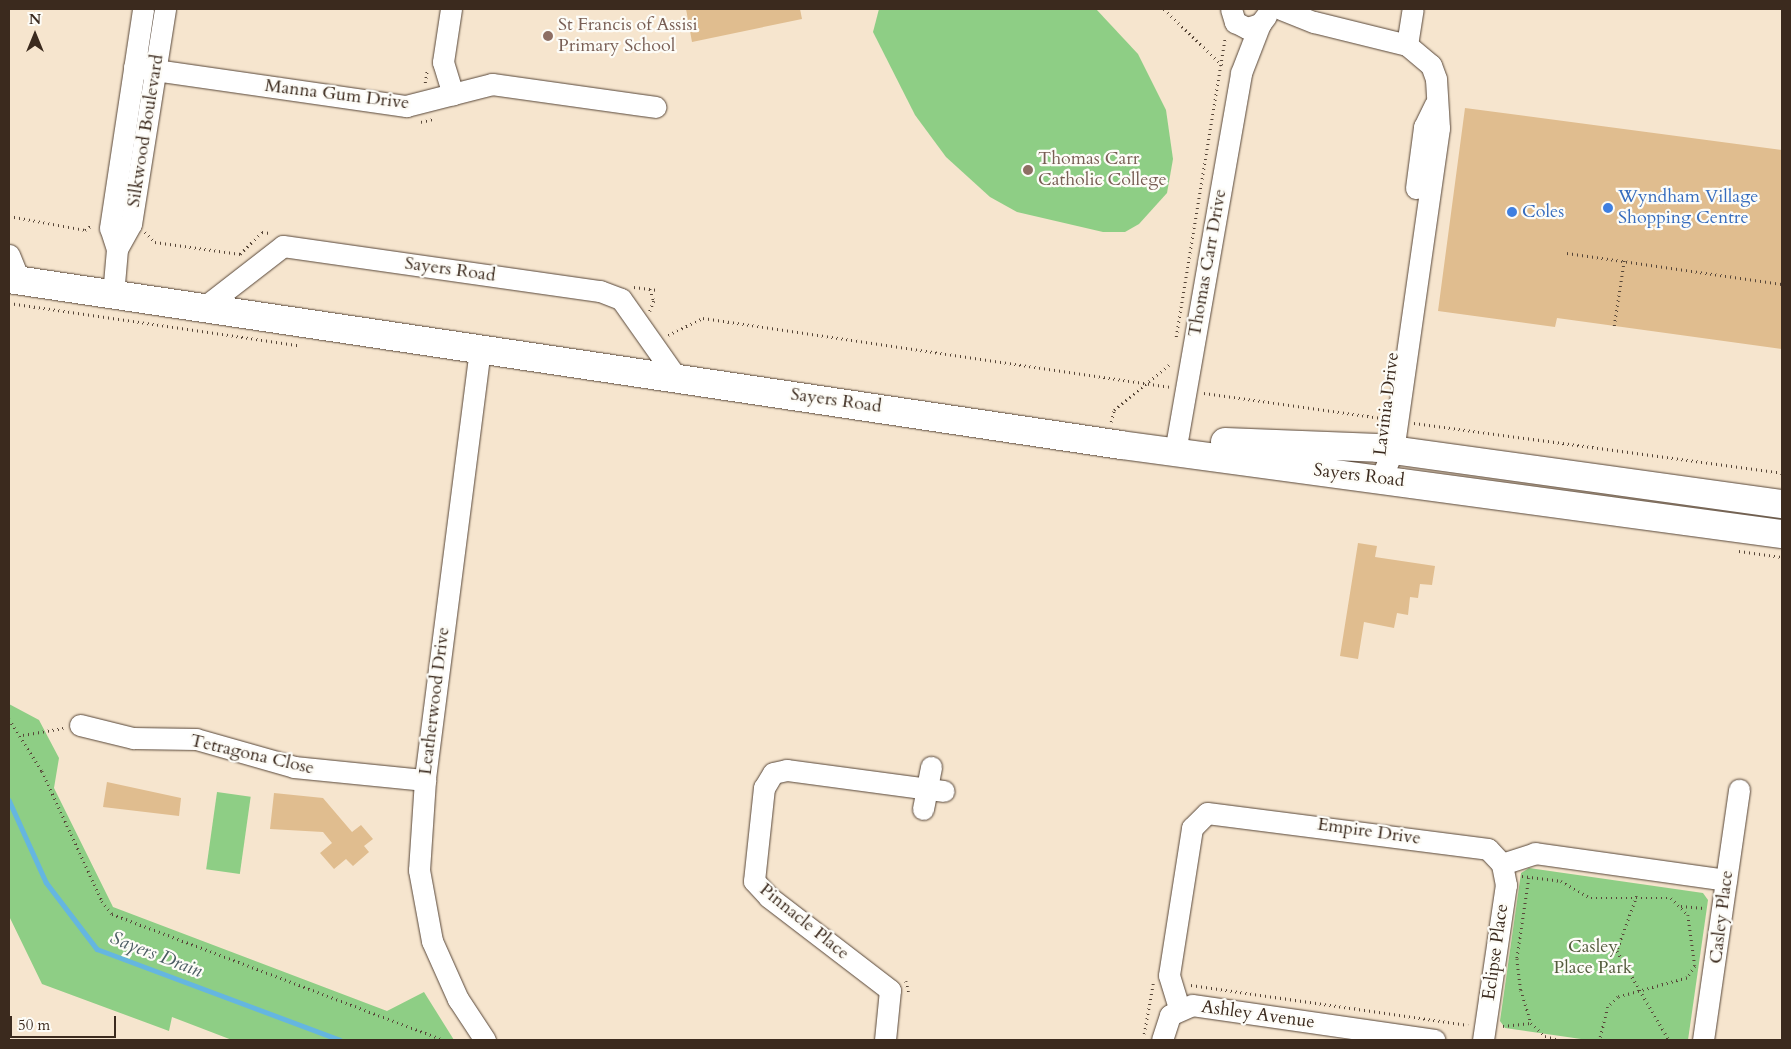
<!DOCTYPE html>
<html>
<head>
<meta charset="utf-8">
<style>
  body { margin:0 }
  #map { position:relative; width:1791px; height:1049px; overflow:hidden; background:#f6e5ce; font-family:Cardo,serif }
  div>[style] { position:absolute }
  .green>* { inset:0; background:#8ece85; transform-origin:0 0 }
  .stream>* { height:4.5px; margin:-2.25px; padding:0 2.25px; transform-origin:2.25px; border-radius:2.25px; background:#65b6e0 }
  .building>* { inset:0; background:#e0bd8f }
  .path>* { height:2.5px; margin-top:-1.25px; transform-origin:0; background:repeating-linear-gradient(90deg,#574638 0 1px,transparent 0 5px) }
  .roads { filter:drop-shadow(0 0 1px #574638) drop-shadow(0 0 1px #574638) }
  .minor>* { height:21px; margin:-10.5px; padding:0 10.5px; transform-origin:10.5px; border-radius:10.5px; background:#fff }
  .major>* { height:28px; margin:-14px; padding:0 14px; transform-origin:14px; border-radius:14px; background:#fff }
  .dots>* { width:14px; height:14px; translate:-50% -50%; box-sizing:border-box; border:2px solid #fdfcf7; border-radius:50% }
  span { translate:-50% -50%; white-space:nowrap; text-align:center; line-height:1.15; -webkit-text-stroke:4.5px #fdfcf7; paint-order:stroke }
  .education-label { font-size:18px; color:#785e54 }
  .left { translate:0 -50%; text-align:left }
  .street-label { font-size:18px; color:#3b2a1e }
  .shop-label { font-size:18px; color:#366cbe }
  .park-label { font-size:18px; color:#545b3d }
  .water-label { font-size:19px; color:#4a5b62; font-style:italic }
  .frame { position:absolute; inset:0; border:10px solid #3b2a1e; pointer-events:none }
  .north { position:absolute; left:10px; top:10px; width:50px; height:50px; -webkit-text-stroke:4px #fdfcf7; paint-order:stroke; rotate:0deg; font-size:14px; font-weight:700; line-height:20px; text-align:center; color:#3b2a1e }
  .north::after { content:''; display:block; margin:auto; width:18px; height:22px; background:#3b2a1e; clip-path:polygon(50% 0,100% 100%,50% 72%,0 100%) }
  .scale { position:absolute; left:10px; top:1016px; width:106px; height:22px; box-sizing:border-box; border:2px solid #3b2a1e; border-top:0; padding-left:6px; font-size:15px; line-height:18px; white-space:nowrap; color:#3b2a1e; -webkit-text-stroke:4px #fdfcf7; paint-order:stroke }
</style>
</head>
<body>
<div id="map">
  <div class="green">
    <div style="clip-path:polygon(879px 9px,1096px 9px,1138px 54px,1166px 110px,1173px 159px,1167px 193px,1139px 224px,1125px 232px,1103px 232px,1017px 212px,990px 197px,946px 157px,915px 115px,873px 32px)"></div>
    <div style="clip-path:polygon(9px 704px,39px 720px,59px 758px,54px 788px,113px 907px,387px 1011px,424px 992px,454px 1040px,232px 1040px,172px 1017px,169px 1031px,42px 984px,9px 916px)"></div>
    <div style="left:217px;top:792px;width:34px;height:78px;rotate:8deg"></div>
    <div style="clip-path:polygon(1529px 868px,1703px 893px,1708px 900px,1688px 1040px,1588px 1040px,1505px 1028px,1500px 1021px,1521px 873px)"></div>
  </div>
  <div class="stream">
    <div style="left:9px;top:800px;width:90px;rotate:65.7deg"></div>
    <div style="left:46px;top:882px;width:84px;rotate:52.7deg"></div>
    <div style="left:97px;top:949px;width:259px;rotate:20.5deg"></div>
  </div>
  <div class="building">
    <div style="clip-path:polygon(686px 9px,800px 9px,802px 19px,692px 42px)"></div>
    <div style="clip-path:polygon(1465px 108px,1782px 150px,1782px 349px,1557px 318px,1555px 327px,1438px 311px)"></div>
    <div style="clip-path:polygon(1358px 543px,1377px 546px,1375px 557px,1435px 566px,1432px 585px,1420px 584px,1418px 598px,1410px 597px,1408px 615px,1397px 613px,1394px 628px,1364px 622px,1358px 659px,1340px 656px)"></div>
    <div style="clip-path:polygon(107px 782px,181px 798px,179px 816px,103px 807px)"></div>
    <div style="clip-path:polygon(274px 793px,323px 798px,352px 832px,361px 825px,373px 839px,364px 846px,369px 852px,353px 866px,346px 859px,334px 869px,320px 853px,332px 843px,323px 832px,270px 829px)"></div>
  </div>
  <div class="path">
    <div style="left:1164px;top:9px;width:81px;rotate:44deg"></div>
    <div style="left:425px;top:83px;width:12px;rotate:-81deg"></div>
    <div style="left:421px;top:122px;width:12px;rotate:-14deg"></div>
    <div style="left:9px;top:216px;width:77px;rotate:10.4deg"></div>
    <div style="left:85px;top:230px;width:9px;rotate:-36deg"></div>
    <div style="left:145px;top:232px;width:14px;rotate:45deg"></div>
    <div style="left:155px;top:242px;width:86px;rotate:8deg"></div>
    <div style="left:240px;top:254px;width:31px;rotate:-45deg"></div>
    <div style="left:262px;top:232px;width:8px;rotate:7deg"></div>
    <div style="left:1567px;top:253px;width:217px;rotate:8.2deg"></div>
    <div style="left:634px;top:287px;width:24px;rotate:7deg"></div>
    <div style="left:650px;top:289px;width:13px;rotate:72deg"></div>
    <div style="left:654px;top:301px;width:11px;rotate:112deg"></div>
    <div style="left:9px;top:303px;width:292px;rotate:8.3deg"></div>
    <div style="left:1614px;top:326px;width:66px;rotate:-81.3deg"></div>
    <div style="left:668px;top:335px;width:39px;rotate:-26deg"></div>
    <div style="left:703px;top:318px;width:471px;rotate:8.4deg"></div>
    <div style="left:1176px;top:337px;width:304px;rotate:-80.7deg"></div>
    <div style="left:1204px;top:393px;width:179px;rotate:8deg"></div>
    <div style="left:1111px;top:422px;width:12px;rotate:-76deg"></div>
    <div style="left:1114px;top:410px;width:74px;rotate:-39.5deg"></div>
    <div style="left:1414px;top:423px;width:371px;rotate:7.7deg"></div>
    <div style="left:1739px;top:551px;width:43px;rotate:7.9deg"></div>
    <div style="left:9px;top:719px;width:62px;rotate:57.6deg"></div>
    <div style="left:42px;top:771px;width:143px;rotate:65.2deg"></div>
    <div style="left:102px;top:901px;width:16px;rotate:52deg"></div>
    <div style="left:112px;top:914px;width:354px;rotate:20.8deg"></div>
    <div style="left:23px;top:735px;width:41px;rotate:-9.9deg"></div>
    <div style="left:1522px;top:876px;width:39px;rotate:7deg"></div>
    <div style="left:1561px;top:881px;width:34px;rotate:30deg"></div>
    <div style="left:1591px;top:898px;width:80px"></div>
    <div style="left:1671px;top:898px;width:24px;rotate:45deg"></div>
    <div style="left:1688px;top:915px;width:51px;rotate:82.2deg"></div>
    <div style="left:1695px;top:966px;width:14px;rotate:124deg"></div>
    <div style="left:1687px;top:978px;width:72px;rotate:164.6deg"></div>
    <div style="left:1618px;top:997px;width:14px;rotate:135deg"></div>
    <div style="left:1608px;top:1007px;width:34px;rotate:104deg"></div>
    <div style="left:1529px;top:878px;width:82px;rotate:98.4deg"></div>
    <div style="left:1517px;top:959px;width:31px;rotate:83deg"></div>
    <div style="left:1521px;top:990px;width:34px;rotate:73deg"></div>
    <div style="left:1531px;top:1023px;width:19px;rotate:43deg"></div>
    <div style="left:1545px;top:1036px;width:15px;rotate:16deg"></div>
    <div style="left:1637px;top:896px;width:59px;rotate:110deg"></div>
    <div style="left:1617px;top:951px;width:103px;rotate:59.7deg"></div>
    <div style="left:1681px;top:906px;width:23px;rotate:5deg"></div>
    <div style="left:906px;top:981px;width:11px;rotate:75deg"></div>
    <div style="left:1191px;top:985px;width:280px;rotate:8.2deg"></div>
    <div style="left:1503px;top:1026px;width:28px;rotate:-6deg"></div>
    <div style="left:1144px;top:1034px;width:51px;rotate:-79.8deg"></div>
  </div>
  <div class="roads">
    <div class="minor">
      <div style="left:451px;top:9px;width:54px;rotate:98.6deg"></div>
      <div style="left:443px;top:62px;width:34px;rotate:73deg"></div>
      <div style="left:1231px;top:9px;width:14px;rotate:73deg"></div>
      <div style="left:1235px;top:22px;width:13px;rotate:27deg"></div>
      <div style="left:1247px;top:28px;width:14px;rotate:-17deg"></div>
      <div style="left:1260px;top:24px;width:10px;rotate:-53deg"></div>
      <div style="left:1281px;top:9px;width:35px;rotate:22deg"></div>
      <div style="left:1314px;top:22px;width:96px;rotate:13.9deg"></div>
      <div style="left:1407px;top:45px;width:31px;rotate:40deg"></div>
      <div style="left:1431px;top:65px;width:15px;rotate:70deg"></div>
      <div style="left:1436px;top:79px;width:49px;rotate:86.5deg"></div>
      <div style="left:1439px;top:128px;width:325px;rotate:98.1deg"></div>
      <div style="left:1393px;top:450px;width:30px;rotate:113deg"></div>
      <div style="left:1407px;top:45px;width:36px;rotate:-81deg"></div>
      <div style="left:134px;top:67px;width:275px;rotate:8.2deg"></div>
      <div style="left:406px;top:106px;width:89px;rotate:-14.3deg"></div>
      <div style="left:492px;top:84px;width:165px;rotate:8deg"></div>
      <div style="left:1416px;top:188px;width:62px;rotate:-82.5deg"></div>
      <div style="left:1424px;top:127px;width:25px;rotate:-64deg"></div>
      <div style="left:117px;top:249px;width:29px;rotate:-61deg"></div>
      <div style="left:131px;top:224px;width:218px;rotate:-81deg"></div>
      <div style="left:9px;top:255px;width:27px;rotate:68deg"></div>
      <div style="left:113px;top:295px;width:46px;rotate:-85deg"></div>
      <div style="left:117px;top:249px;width:22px;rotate:-108deg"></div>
      <div style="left:110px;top:228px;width:221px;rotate:-81.4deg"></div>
      <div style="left:203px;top:308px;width:101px;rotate:-37.8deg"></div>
      <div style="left:283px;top:246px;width:320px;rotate:8.1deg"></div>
      <div style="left:600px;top:291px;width:22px;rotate:21deg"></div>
      <div style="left:621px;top:299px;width:95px;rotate:54.8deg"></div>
      <div style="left:480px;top:349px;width:434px;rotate:97.3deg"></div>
      <div style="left:425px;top:780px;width:90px;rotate:93.8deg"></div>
      <div style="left:419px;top:870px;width:72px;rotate:79.6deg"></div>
      <div style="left:432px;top:941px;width:64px;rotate:65.9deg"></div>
      <div style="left:458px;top:999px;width:49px;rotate:56.6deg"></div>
      <div style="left:1175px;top:452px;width:385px;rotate:-80.1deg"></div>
      <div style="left:1241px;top:73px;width:53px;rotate:-68.8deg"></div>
      <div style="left:80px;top:725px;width:55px;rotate:13.8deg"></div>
      <div style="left:133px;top:738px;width:63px;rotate:0.9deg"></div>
      <div style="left:196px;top:739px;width:102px;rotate:15.9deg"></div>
      <div style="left:294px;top:767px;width:132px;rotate:5.7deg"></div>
      <div style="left:923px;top:809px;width:43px;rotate:-79.2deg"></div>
      <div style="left:1179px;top:1008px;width:34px;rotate:-107deg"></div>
      <div style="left:1169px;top:975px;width:149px;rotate:-81.1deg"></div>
      <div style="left:1192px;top:828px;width:21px;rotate:-45deg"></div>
      <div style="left:1207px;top:813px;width:283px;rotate:7.3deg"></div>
      <div style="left:1488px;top:849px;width:21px;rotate:47deg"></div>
      <div style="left:1502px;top:864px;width:35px;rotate:-18deg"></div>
      <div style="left:1535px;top:853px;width:193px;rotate:8deg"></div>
      <div style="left:885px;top:1040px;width:50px;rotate:-84.3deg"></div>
      <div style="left:890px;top:990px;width:153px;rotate:-142.5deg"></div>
      <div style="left:769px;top:897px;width:22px;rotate:-133deg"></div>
      <div style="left:754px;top:881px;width:94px;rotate:-83.9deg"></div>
      <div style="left:764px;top:788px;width:17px;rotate:-59deg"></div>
      <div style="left:773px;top:773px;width:14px;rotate:-12deg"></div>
      <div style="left:787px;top:770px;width:158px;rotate:7.6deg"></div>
      <div style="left:1162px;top:1040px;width:26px;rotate:-72deg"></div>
      <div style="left:1170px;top:1015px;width:24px;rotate:-24deg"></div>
      <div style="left:1192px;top:1005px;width:245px;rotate:8.2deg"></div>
      <div style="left:1483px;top:1040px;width:157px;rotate:-81.6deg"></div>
      <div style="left:1506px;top:885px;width:21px;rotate:-101deg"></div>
      <div style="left:1703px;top:1040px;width:253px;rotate:-81.8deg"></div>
    </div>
    <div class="major">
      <div style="left:9px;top:279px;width:1124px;rotate:8.49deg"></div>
      <div style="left:1121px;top:445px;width:667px;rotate:7.67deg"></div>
      <div style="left:1225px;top:442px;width:153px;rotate:2.2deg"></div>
      <div style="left:1378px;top:448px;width:408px;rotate:7.9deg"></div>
    </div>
  </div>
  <div class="dots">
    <div style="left:548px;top:36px;background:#8d6e63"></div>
    <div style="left:1028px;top:170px;background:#8d6e63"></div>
    <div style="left:1608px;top:208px;background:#3f7fe0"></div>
    <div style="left:1512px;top:212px;background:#3f7fe0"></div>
  </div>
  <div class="education-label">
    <span class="left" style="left:558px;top:36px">St Francis of Assisi<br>Primary School</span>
    <span class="left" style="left:1038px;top:170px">Thomas Carr<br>Catholic College</span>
  </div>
  <div class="street-label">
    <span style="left:337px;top:95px;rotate:7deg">Manna Gum Drive</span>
    <span style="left:146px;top:131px;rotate:-81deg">Silkwood Boulevard</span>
    <span style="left:1208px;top:263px;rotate:-80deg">Thomas Carr Drive</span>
    <span style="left:450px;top:270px;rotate:8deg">Sayers Road</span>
    <span style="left:836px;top:401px;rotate:8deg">Sayers Road</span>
    <span style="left:1387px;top:404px;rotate:-83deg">Lavinia Drive</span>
    <span style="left:1359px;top:476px;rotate:7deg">Sayers Road</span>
    <span style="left:435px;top:701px;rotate:-83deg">Leatherwood Drive</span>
    <span style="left:252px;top:755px;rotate:13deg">Tetragona Close</span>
    <span style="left:1369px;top:832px;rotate:8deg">Empire Drive</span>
    <span style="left:1722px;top:917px;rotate:-83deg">Casley Place</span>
    <span style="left:804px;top:922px;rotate:39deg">Pinnacle Place</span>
    <span style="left:1496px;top:952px;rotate:-82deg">Eclipse Place</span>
    <span style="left:1258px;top:1015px;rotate:8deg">Ashley Avenue</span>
  </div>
  <div class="shop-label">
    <span class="left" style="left:1618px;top:208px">Wyndham Village<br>Shopping Centre</span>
    <span class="left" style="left:1522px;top:212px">Coles</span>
  </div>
  <div class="park-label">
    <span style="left:1593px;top:958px">Casley<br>Place Park</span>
  </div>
  <div class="water-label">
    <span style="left:156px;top:955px;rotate:21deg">Sayers Drain</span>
  </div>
  <div class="frame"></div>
  <div class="north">N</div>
  <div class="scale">50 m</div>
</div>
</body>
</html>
